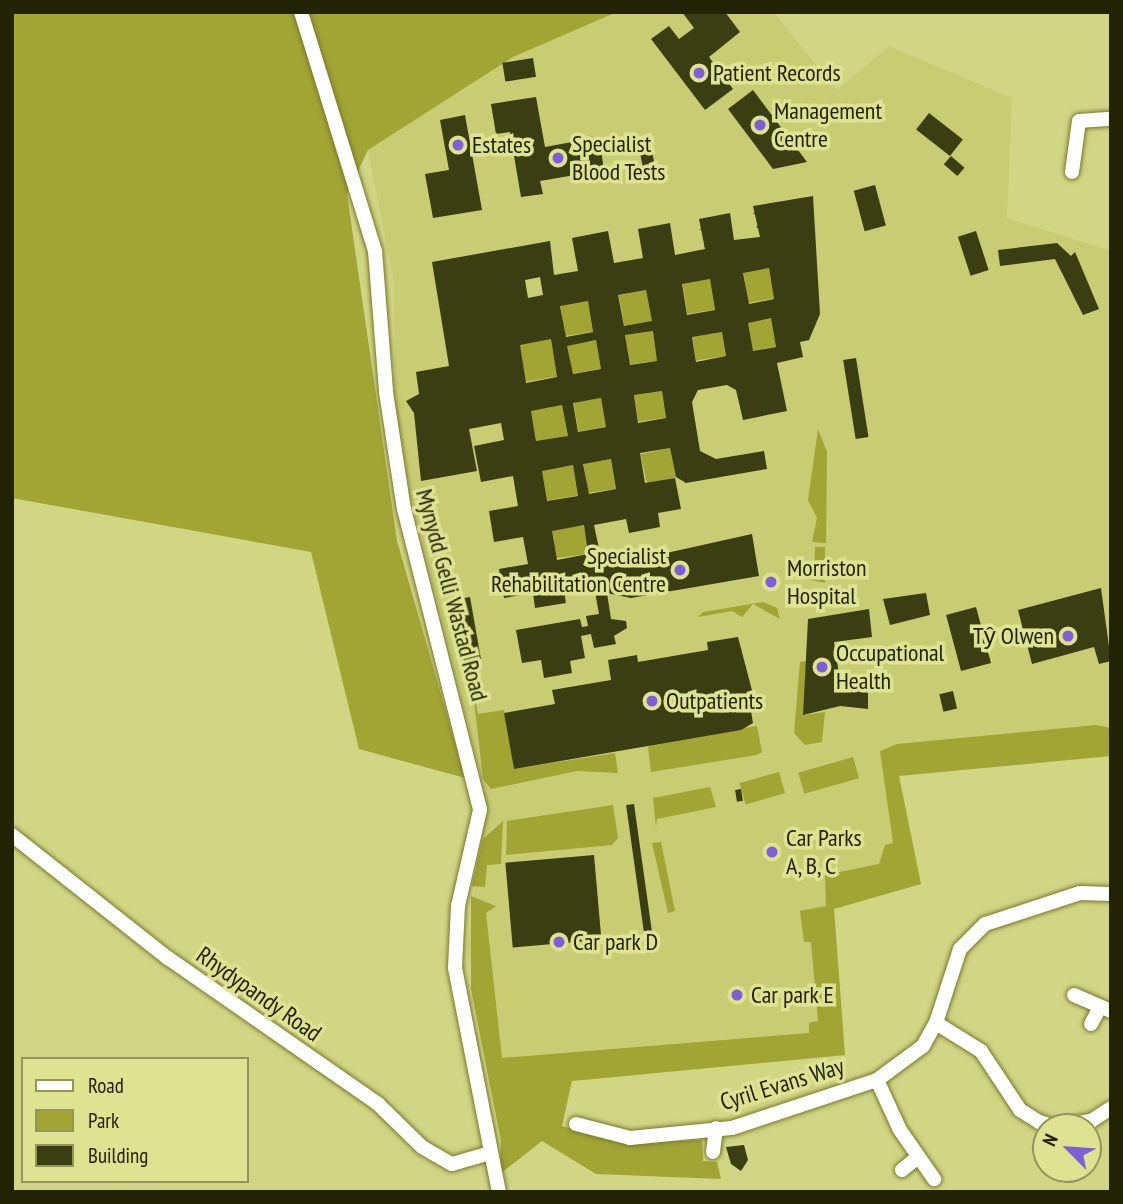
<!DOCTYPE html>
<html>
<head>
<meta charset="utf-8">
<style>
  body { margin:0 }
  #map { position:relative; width:1123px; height:1204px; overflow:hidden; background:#d1d685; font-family:"PT Sans Narrow",sans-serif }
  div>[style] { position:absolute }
  .built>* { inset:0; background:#c8cd73 }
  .green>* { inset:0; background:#a1a534; transform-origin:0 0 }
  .building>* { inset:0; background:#3b3d13; transform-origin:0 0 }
  .roads { filter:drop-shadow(0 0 2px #777a28) drop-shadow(0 0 2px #777a28) }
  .street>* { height:14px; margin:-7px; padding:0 7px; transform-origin:7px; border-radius:7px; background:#fff }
  .dots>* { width:19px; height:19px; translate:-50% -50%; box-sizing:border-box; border:4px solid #dee392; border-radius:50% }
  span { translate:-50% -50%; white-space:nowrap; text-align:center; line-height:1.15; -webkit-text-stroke:7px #dee392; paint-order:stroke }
  .poi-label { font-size:24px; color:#222302 }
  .left { translate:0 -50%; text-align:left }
  .right { translate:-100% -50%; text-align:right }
  .street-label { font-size:24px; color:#222302 }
  .frame { position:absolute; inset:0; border:14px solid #222302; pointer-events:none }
  .legend { position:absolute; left:21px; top:1057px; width:228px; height:126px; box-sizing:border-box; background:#dee392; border:2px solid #939658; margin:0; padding:9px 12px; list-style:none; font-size:21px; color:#222302 }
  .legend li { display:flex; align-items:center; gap:14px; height:35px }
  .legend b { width:35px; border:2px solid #939658 }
  .north { position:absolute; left:1032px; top:1113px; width:70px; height:70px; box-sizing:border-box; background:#dee392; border:2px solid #939658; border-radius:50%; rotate:295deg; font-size:19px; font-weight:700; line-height:28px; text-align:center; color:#222302 }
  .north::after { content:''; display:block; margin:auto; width:24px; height:32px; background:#7e5ed9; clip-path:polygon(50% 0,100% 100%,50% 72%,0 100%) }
</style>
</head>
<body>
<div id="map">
  <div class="built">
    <div style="clip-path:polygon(617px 12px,773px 12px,837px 90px,889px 46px,1012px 98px,1007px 218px,1111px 251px,1111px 756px,899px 776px,921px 884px,834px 909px,845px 1055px,490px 1089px,468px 948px,485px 792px,395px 429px,394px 283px,368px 150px,513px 57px)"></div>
  </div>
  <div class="green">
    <div style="clip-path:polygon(12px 12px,617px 12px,513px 57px,368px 150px,347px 194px,397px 541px,465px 778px,359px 749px,311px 552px,12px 498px)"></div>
    <div style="left:769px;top:268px;width:31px;height:26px;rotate:81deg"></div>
    <div style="left:710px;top:279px;width:31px;height:28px;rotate:81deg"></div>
    <div style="left:646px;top:290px;width:32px;height:28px;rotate:79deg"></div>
    <div style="left:588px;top:301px;width:31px;height:28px;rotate:81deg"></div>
    <div style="left:771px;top:318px;width:29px;height:24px;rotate:80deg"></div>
    <div style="left:653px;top:331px;width:30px;height:28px;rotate:82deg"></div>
    <div style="left:722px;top:332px;width:24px;height:30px;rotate:81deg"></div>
    <div style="left:551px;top:339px;width:38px;height:32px;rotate:81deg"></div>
    <div style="left:596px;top:340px;width:29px;height:30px;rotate:80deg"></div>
    <div style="left:662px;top:391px;width:27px;height:28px;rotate:82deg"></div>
    <div style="left:601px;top:398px;width:29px;height:28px;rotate:80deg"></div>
    <div style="left:562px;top:405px;width:32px;height:32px;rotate:79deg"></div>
    <div style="clip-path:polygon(818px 429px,827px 452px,826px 543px,812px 542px,817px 518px,808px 500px)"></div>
    <div style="left:670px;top:448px;width:30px;height:30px;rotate:78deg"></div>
    <div style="left:611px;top:459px;width:30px;height:28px;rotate:81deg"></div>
    <div style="left:573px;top:465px;width:31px;height:32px;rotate:81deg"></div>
    <div style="left:584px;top:525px;width:29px;height:33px;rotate:82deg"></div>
    <div style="clip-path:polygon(815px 547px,825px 547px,825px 583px,802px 578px,814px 573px)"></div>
    <div style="clip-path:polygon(763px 602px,777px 608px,780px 619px,753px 604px,742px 617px,732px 611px,698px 617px,703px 612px)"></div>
    <div style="clip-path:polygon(806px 661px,804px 715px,825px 712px,822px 742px,805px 745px,794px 733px,800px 662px)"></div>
    <div style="clip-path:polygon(472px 683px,478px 714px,504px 710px,514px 769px,615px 753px,618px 773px,577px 771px,491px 789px,483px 779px)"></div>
    <div style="clip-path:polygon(1096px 725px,1111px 728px,1111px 756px,899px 776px,921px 884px,834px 909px,845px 1055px,572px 1081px,562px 1126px,621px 1143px,702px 1140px,703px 1161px,717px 1162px,721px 1179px,596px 1174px,542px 1141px,500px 1174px,501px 1141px,471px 989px,471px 896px,496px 906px,486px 913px,502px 1058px,809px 1033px,809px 1023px,818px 1021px,811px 942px,804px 942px,800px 911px,826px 906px,825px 875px,879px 864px,885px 845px,893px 843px,880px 751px,897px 744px)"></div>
    <div style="clip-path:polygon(757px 726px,762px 752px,757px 755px,651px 772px,648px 747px,656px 740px)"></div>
    <div style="left:853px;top:757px;width:22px;height:57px;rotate:74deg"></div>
    <div style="left:779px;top:772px;width:22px;height:41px;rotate:74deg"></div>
    <div style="clip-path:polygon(710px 787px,716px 807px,657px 819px,656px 828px,653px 798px)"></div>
    <div style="clip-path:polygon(613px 805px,618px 838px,612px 845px,506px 855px,507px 821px)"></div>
    <div style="clip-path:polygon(503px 821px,501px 864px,487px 865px,485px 887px,472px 886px,483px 839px)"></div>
    <div style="clip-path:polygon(661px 842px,675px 911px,668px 913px,652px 843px)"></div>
  </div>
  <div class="building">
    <div style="clip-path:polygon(682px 12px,725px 12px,740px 32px,709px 57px,733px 89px,705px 110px,651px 39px,669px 26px,679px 39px,694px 28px)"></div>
    <div style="left:533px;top:58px;width:19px;height:31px;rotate:81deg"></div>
    <div style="clip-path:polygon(753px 90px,807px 162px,773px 169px,728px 109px)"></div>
    <div style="clip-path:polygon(536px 97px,545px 147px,599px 137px,604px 170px,540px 181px,543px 194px,521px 197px,510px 132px,496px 134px,491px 104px)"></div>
    <div style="left:929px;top:113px;width:43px;height:21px;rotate:38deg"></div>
    <div style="clip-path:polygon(465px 115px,482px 210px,433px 218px,425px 174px,449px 170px,440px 120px)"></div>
    <div style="left:652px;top:152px;width:25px;height:12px;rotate:78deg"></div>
    <div style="left:951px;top:156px;width:18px;height:11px;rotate:41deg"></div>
    <div style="left:875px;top:185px;width:42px;height:22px;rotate:75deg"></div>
    <div style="clip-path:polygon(evenodd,813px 196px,820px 314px,809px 340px,800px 342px,803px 357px,777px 363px,787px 411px,743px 420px,736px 390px,727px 385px,698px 390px,692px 402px,700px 451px,716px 459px,764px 451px,767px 469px,686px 483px,676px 477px,670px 448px,640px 453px,645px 483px,675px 478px,681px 509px,658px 513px,660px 527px,629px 533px,626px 519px,594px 525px,601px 558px,615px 555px,617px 564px,752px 534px,759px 576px,631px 598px,607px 593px,611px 619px,626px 621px,627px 628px,614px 636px,616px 644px,594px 648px,591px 634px,581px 636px,585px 658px,570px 661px,572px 673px,544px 678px,541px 660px,522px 663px,516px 630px,580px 619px,582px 627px,588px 626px,586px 616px,599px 614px,594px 586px,564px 591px,566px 603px,535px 608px,533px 593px,504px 598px,499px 569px,528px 564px,523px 537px,494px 542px,489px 511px,518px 506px,513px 476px,481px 482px,474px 446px,504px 440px,501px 423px,469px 429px,477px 471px,421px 481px,414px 413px,406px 401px,419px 394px,416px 372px,449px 366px,432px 262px,550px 241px,554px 275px,578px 271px,572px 238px,608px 231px,614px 263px,643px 258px,638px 229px,670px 223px,675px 255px,705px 249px,699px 219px,730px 213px,734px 240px,760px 237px,753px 206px,813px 196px,769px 268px,774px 299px,749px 304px,743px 273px,769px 268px,813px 196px,540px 277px,543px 295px,528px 298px,525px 280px,540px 277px,813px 196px,710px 279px,715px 310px,687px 315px,682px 284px,710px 279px,813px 196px,646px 290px,652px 321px,624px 326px,618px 295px,646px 290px,813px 196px,588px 301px,593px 332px,566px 337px,560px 306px,588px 301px,813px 196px,771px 318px,776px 347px,753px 351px,748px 323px,771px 318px,813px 196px,653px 331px,657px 361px,630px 365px,625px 335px,653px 331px,813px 196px,722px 332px,726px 356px,696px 362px,692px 337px,722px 332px,813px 196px,551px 339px,557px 377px,526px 383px,520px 345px,551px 339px,813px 196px,596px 340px,601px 369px,573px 374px,567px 346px,596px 340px,813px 196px,662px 391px,666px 418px,638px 423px,634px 395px,662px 391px,813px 196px,601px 398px,606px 427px,578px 432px,573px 403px,601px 398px,813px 196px,562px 405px,568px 436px,536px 441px,531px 411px,562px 405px,813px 196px,611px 459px,616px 489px,589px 494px,583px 464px,611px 459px,813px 196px,573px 465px,578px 496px,547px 501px,542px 471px,573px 465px,813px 196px,584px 525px,588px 554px,557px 560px,552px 531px,584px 525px)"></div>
    <div style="left:976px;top:231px;width:41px;height:19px;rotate:72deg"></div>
    <div style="clip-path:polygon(1057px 243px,1071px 256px,1075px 252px,1099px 309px,1083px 315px,1055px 259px,1000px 266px,998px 250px)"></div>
    <div style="left:856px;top:358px;width:80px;height:13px;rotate:81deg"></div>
    <div style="clip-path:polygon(1101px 588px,1111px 661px,1099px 664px,1094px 647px,1032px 664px,1018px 610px)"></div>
    <div style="clip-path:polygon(926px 593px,930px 615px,890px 625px,883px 599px)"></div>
    <div style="left:470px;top:597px;width:63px;height:17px;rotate:80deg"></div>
    <div style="left:976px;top:607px;width:58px;height:31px;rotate:75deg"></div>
    <div style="clip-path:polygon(869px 609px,872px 637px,834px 642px,840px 681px,868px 681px,868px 709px,840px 706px,803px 715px,808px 619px)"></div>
    <div style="clip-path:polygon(738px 637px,754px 698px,749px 699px,753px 723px,741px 730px,514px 769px,504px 713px,555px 704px,552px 690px,611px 680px,608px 660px,637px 655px,638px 662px,708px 650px,707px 642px)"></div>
    <div style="left:953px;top:691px;width:18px;height:14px;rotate:77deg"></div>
    <div style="left:741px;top:789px;width:12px;height:6px;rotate:81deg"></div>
    <div style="left:634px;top:804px;width:150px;height:8px;rotate:82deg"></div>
    <div style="left:594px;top:855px;width:85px;height:89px;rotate:85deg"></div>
    <div style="clip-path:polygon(744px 1145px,748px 1160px,741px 1171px,731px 1164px,726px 1147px)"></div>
  </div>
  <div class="roads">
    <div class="street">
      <div style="left:301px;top:12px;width:250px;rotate:72.8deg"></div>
      <div style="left:375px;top:251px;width:141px;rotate:85.5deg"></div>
      <div style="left:386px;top:392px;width:118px;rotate:81.3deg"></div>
      <div style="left:404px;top:509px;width:310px;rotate:75.8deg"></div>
      <div style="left:480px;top:810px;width:98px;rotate:102.9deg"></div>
      <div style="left:458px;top:906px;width:62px;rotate:92.8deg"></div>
      <div style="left:455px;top:968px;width:228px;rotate:78.9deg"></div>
      <div style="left:1072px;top:172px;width:51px;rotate:-82.2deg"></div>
      <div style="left:1079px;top:121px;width:32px;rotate:-4deg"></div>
      <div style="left:12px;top:835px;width:199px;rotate:38.3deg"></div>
      <div style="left:168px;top:958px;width:256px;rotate:34.8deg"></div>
      <div style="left:378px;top:1104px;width:62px;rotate:44.3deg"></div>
      <div style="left:422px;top:1147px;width:34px;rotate:30deg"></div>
      <div style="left:452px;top:1164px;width:37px;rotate:-16deg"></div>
      <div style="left:1111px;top:894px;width:31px;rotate:-178deg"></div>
      <div style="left:1080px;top:893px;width:100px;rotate:161.9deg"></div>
      <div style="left:985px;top:924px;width:35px;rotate:135deg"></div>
      <div style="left:960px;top:949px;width:78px;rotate:108deg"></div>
      <div style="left:936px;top:1023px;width:53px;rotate:31.9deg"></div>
      <div style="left:981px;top:1051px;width:71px;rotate:56.5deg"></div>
      <div style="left:1020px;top:1110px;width:22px;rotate:32deg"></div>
      <div style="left:1039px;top:1122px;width:18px;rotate:16deg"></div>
      <div style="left:1056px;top:1127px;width:36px;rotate:-10deg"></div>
      <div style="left:1091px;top:1121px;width:24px;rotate:-33deg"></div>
      <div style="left:1074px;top:995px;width:40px;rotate:23.4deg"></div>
      <div style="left:1091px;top:1024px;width:19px;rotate:-62deg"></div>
      <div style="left:877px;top:1080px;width:55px;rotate:65.3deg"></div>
      <div style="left:900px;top:1130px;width:60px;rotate:55.2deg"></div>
      <div style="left:576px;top:1124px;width:56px;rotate:14.5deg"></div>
      <div style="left:630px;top:1138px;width:102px;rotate:-5.6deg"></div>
      <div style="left:732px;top:1128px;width:153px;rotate:-18.3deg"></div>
      <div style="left:877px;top:1080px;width:57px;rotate:-36.5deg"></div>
      <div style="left:923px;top:1046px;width:26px;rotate:-61deg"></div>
      <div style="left:713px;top:1152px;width:24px;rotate:-83deg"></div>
      <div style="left:902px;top:1170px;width:21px;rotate:-39deg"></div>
    </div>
  </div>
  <div class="dots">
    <div style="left:699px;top:73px;background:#7e5ed9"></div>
    <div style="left:760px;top:125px;background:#7e5ed9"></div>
    <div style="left:458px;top:145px;background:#7e5ed9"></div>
    <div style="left:558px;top:158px;background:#7e5ed9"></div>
    <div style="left:680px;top:570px;background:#7e5ed9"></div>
    <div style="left:771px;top:582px;background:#7e5ed9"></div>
    <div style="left:1068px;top:636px;background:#7e5ed9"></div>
    <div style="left:822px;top:667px;background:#7e5ed9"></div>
    <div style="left:652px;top:701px;background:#7e5ed9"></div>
    <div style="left:772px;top:852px;background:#7e5ed9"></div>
    <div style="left:559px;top:942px;background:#7e5ed9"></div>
    <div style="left:737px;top:995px;background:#7e5ed9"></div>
  </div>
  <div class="poi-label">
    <span class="left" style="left:713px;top:73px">Patient Records</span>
    <span class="left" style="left:774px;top:125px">Management<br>Centre</span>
    <span class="left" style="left:572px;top:158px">Specialist<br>Blood Tests</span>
    <span class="left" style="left:472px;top:145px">Estates</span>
    <span class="right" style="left:666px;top:570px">Specialist<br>Rehabilitation Centre</span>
    <span class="left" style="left:787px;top:582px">Morriston<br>Hospital</span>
    <span class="right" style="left:1054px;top:636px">Tŷ Olwen</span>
    <span class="left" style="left:836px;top:667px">Occupational<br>Health</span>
    <span class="left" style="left:666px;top:701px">Outpatients</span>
    <span class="left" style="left:786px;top:852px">Car Parks<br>A, B, C</span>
    <span class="left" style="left:573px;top:942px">Car park D</span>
    <span class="left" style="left:751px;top:995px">Car park E</span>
  </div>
  <div class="street-label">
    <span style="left:452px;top:595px;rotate:75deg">Mynydd Gelli Wastad Road</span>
    <span style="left:259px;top:994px;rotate:35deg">Rhydypandy Road</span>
    <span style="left:782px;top:1084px;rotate:-17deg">Cyril Evans Way</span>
  </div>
  <div class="frame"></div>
  <ul class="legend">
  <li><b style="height:9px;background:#fff"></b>Road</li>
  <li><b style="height:19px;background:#a1a534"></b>Park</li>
  <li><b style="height:19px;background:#3b3d13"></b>Building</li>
  </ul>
  <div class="north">N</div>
</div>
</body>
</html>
